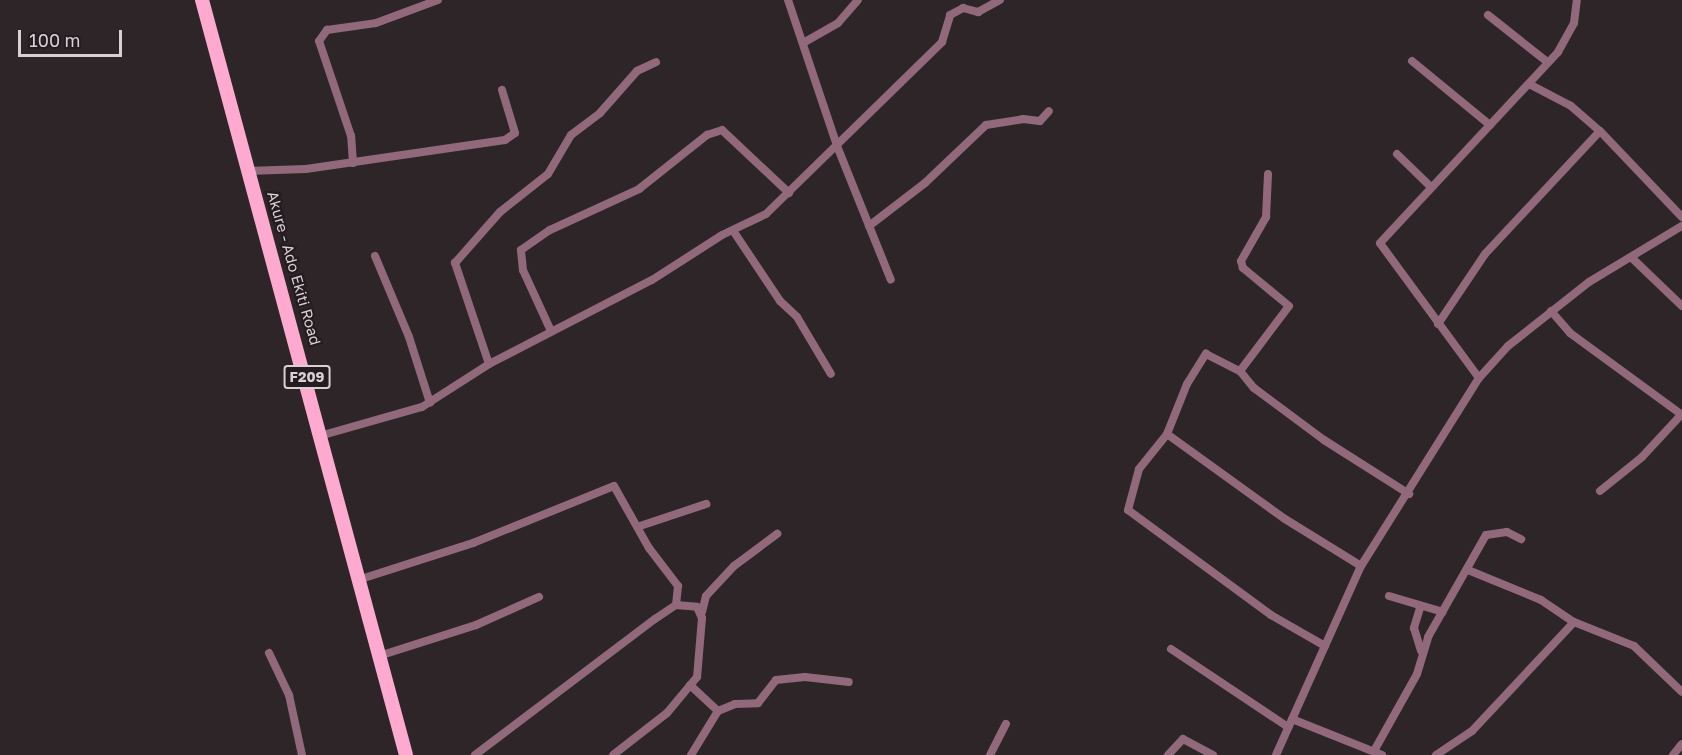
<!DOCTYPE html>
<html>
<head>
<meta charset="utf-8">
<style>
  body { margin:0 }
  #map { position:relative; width:1682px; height:755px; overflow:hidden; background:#2e2529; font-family:"Golos Text",sans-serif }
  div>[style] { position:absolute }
  .minor>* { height:8px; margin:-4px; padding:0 4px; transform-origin:4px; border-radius:4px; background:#92697b }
  .primary>* { height:14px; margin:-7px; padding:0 7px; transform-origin:7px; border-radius:7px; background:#fda9d0 }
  span { translate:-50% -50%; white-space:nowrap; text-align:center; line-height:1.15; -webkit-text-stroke:4.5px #241c20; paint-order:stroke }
  .shield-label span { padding:2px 4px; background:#241c20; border:2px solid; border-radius:4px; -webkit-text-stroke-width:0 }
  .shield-label { font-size:14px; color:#d7d1d3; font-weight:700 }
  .street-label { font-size:15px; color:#d7d1d3 }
  .scale { position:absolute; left:18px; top:30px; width:104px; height:27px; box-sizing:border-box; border:3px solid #d7d1d3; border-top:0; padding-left:8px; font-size:18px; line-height:21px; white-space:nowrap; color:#d7d1d3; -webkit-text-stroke:4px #241c20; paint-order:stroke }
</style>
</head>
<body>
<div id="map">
  <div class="minor">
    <div style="left:788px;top:0;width:154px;rotate:71.4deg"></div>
    <div style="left:837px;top:146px;width:144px;rotate:68.1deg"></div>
    <div style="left:1488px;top:15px;width:74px;rotate:38.4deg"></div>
    <div style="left:803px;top:43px;width:40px;rotate:-29.7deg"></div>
    <div style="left:838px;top:23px;width:30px;rotate:-49deg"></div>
    <div style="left:1412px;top:61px;width:101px;rotate:39.4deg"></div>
    <div style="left:1529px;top:84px;width:47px;rotate:27.6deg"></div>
    <div style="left:1571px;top:106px;width:38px;rotate:41deg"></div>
    <div style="left:1600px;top:131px;width:119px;rotate:46.4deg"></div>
    <div style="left:1397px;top:154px;width:46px;rotate:44.1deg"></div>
    <div style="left:353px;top:163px;width:27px;rotate:-94deg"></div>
    <div style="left:351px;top:136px;width:100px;rotate:-108.6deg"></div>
    <div style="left:319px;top:41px;width:14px;rotate:-54deg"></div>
    <div style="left:327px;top:30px;width:49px;rotate:-8.1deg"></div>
    <div style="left:376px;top:23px;width:66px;rotate:-20.4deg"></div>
    <div style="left:250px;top:171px;width:56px;rotate:-2deg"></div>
    <div style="left:306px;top:169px;width:201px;rotate:-8.3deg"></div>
    <div style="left:505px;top:140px;width:12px;rotate:-35deg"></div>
    <div style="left:515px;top:133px;width:45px;rotate:-106.8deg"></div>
    <div style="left:869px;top:226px;width:71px;rotate:-37.5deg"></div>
    <div style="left:925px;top:183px;width:84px;rotate:-43.6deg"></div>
    <div style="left:986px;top:125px;width:37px;rotate:-9deg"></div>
    <div style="left:1023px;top:119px;width:17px;rotate:7deg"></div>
    <div style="left:1040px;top:121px;width:13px;rotate:-48deg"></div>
    <div style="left:734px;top:232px;width:83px;rotate:56.3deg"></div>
    <div style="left:780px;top:301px;width:23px;rotate:43deg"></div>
    <div style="left:797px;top:317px;width:66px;rotate:59.2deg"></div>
    <div style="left:375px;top:256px;width:88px;rotate:67.2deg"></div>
    <div style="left:409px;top:337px;width:69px;rotate:72.3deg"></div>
    <div style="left:1633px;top:259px;width:68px;rotate:43.8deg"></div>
    <div style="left:1551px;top:311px;width:29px;rotate:49deg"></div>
    <div style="left:1570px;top:333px;width:139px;rotate:36.2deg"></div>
    <div style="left:1438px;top:324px;width:84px;rotate:-56.1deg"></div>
    <div style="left:1485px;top:254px;width:168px;rotate:-46.9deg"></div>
    <div style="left:551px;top:331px;width:67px;rotate:-114.7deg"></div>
    <div style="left:523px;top:270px;width:20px;rotate:-96deg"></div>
    <div style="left:521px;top:250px;width:35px;rotate:-35deg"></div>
    <div style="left:550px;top:230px;width:98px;rotate:-24.7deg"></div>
    <div style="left:639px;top:189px;width:87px;rotate:-38.5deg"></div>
    <div style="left:707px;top:135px;width:16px;rotate:-18deg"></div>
    <div style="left:722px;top:130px;width:92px;rotate:43.2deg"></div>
    <div style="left:489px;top:364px;width:107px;rotate:-108.6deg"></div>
    <div style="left:455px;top:263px;width:68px;rotate:-48.6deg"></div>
    <div style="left:500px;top:212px;width:61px;rotate:-38.4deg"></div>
    <div style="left:548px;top:174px;width:45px;rotate:-59.5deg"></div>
    <div style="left:571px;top:135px;width:36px;rotate:-37deg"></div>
    <div style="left:600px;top:113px;width:56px;rotate:-48.6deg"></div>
    <div style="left:637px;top:71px;width:21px;rotate:-25deg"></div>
    <div style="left:1240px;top:371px;width:81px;rotate:-53deg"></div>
    <div style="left:1289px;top:306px;width:60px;rotate:-140.4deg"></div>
    <div style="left:1243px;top:268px;width:7px;rotate:-106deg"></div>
    <div style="left:1241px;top:261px;width:51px;rotate:-60.4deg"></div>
    <div style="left:1266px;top:217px;width:43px;rotate:-87.3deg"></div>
    <div style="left:1479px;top:378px;width:167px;rotate:-126.3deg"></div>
    <div style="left:1380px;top:243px;width:261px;rotate:-47deg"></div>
    <div style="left:1558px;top:52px;width:33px;rotate:-61deg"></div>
    <div style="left:1574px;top:23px;width:23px;rotate:-83deg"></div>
    <div style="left:1167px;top:434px;width:145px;rotate:35.8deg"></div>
    <div style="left:1285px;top:519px;width:89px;rotate:31.7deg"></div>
    <div style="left:323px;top:435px;width:103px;rotate:-15.8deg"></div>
    <div style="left:422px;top:407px;width:80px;rotate:-32.7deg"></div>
    <div style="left:489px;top:364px;width:183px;rotate:-27.3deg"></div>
    <div style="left:652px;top:280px;width:83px;rotate:-32.7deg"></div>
    <div style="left:722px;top:235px;width:49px;rotate:-25.5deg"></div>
    <div style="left:766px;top:214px;width:246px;rotate:-44.3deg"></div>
    <div style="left:942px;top:42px;width:28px;rotate:-73deg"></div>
    <div style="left:950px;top:15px;width:15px;rotate:-28deg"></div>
    <div style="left:963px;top:8px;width:16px;rotate:15deg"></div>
    <div style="left:978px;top:12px;width:25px;rotate:-29deg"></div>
    <div style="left:1600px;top:491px;width:54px;rotate:-39deg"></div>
    <div style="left:1642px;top:457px;width:57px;rotate:-47.1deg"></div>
    <div style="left:640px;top:526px;width:70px;rotate:-18.4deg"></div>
    <div style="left:1468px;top:570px;width:79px;rotate:22.3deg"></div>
    <div style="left:1541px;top:600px;width:40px;rotate:34deg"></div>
    <div style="left:361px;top:579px;width:118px;rotate:-17.8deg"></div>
    <div style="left:473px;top:543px;width:152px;rotate:-22deg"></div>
    <div style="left:614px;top:486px;width:71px;rotate:60.6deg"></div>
    <div style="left:649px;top:548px;width:48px;rotate:52.7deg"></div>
    <div style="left:678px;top:586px;width:19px;rotate:96deg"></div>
    <div style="left:1389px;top:596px;width:56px;rotate:16.5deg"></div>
    <div style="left:1420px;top:608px;width:21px;rotate:107deg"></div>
    <div style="left:1414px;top:628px;width:24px;rotate:73deg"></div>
    <div style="left:702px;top:612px;width:16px;rotate:-76deg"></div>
    <div style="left:706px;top:596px;width:41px;rotate:-47deg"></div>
    <div style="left:734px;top:566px;width:54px;rotate:-36.7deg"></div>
    <div style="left:1325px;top:646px;width:62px;rotate:-150.1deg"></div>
    <div style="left:1271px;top:615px;width:177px;rotate:-143.7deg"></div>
    <div style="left:1128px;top:510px;width:42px;rotate:-75deg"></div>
    <div style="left:1139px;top:469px;width:45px;rotate:-51.3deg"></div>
    <div style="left:1167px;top:434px;width:54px;rotate:-68.2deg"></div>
    <div style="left:1187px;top:384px;width:36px;rotate:-58deg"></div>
    <div style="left:1206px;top:354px;width:38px;rotate:27deg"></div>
    <div style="left:1240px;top:371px;width:22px;rotate:51deg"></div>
    <div style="left:1254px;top:388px;width:87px;rotate:36.6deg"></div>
    <div style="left:1324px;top:440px;width:101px;rotate:32.4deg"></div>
    <div style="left:1171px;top:649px;width:141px;rotate:33.7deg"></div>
    <div style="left:269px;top:653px;width:47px;rotate:64.5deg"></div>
    <div style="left:289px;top:695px;width:61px;rotate:77.8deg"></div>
    <div style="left:382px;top:655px;width:99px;rotate:-17.7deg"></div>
    <div style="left:476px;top:625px;width:69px;rotate:-24deg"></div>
    <div style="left:690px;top:685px;width:38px;rotate:43deg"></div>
    <div style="left:718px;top:711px;width:18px;rotate:-22deg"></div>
    <div style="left:735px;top:704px;width:23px;rotate:-2deg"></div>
    <div style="left:758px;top:703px;width:29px;rotate:-52deg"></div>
    <div style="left:776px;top:680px;width:29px;rotate:-6deg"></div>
    <div style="left:805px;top:677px;width:44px;rotate:6.5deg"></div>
    <div style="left:1292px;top:719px;width:97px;rotate:21.8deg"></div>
    <div style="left:1374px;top:751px;width:88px;rotate:-60.8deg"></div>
    <div style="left:1417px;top:674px;width:39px;rotate:-73deg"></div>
    <div style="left:1428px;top:637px;width:117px;rotate:-60.4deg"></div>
    <div style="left:1486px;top:535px;width:21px;rotate:-8deg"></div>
    <div style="left:1507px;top:532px;width:16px;rotate:27deg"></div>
    <div style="left:475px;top:755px;width:226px;rotate:-37.1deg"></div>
    <div style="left:655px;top:619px;width:25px;rotate:-34deg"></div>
    <div style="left:676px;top:605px;width:21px;rotate:5deg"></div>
    <div style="left:697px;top:607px;width:12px;rotate:66deg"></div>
    <div style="left:702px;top:618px;width:59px;rotate:94.8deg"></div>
    <div style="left:697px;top:677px;width:47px;rotate:129.8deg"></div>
    <div style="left:667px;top:713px;width:68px;rotate:142.1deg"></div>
    <div style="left:691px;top:755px;width:52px;rotate:-58.5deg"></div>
    <div style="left:990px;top:755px;width:35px;rotate:-63deg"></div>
    <div style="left:1168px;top:755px;width:22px;rotate:-47deg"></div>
    <div style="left:1183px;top:739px;width:34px;rotate:28deg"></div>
    <div style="left:1276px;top:755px;width:207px;rotate:-65.8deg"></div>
    <div style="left:1361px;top:566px;width:222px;rotate:-57.9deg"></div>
    <div style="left:1479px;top:378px;width:43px;rotate:-47.8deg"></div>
    <div style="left:1508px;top:346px;width:103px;rotate:-38.3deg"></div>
    <div style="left:1589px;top:282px;width:109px;rotate:-31.1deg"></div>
    <div style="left:1436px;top:755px;width:43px;rotate:-33.7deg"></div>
    <div style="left:1472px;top:731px;width:149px;rotate:-46.9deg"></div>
    <div style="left:1574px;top:622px;width:65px;rotate:21.8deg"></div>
    <div style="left:1634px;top:646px;width:66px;rotate:43.8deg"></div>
    <div style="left:1673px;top:755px;width:14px;rotate:-51deg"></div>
  </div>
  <div class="primary">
    <div style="left:202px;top:0;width:782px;rotate:74.88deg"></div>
  </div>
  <div class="shield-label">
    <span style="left:307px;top:377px">F209</span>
  </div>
  <div class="street-label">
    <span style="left:294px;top:268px;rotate:74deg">Akure - Ado Ekiti Road</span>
  </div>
  <div class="scale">100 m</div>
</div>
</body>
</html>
